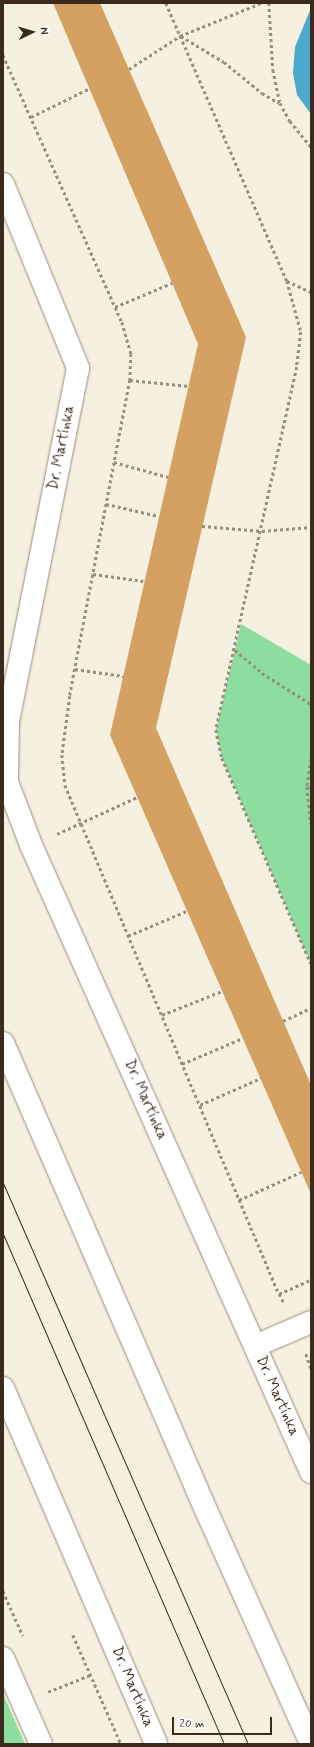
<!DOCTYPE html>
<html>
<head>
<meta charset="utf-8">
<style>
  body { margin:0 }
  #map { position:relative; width:314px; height:1747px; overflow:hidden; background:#f5f0e0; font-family:Mynerve,sans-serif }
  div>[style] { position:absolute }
  .green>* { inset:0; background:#8cdd9e }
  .water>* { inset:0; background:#4da9cb }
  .building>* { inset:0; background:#d4a162 }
  .path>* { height:2.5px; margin-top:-1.25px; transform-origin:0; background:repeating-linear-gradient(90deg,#988d7f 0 3px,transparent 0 6px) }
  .roads { filter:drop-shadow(0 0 1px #988d7f) drop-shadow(0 0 1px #988d7f) }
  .street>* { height:22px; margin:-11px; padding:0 11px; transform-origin:11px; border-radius:11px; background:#fff }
  .tram>* { height:1px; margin:-0.5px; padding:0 0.5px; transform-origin:0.5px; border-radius:0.5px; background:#3b2a1e }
  span { translate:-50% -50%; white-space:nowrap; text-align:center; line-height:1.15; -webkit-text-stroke:3px #fff; paint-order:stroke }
  .street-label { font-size:15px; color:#3b2a1e }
  .frame { position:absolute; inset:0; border:4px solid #3b2a1e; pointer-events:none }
  .north { position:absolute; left:12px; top:12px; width:40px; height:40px; -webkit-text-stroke:3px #fff; paint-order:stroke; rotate:85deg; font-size:11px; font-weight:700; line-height:16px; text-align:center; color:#3b2a1e }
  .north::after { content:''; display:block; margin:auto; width:14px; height:18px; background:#3b2a1e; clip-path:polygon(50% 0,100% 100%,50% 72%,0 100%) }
  .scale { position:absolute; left:172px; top:1717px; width:100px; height:18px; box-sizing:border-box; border:2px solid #3b2a1e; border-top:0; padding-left:5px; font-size:12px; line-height:14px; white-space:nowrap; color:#3b2a1e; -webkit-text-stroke:3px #fff; paint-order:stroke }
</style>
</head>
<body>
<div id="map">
  <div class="green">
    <div style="clip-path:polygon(241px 624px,311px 665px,311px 964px,222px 758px,216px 730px)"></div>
    <div style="clip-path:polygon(3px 1694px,25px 1744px,3px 1744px)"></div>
  </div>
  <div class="water">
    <div style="clip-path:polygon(311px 8px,311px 114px,297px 95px,293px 73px,295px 47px)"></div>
  </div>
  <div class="building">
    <div style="clip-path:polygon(53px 3px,100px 3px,246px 337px,156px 728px,311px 1085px,311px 1194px,110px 735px,198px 344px)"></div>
  </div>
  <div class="path">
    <div style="left:166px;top:3px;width:303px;rotate:66.5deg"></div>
    <div style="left:287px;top:281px;width:53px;rotate:74.6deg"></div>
    <div style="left:301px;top:332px;width:35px;rotate:97deg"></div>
    <div style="left:297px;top:367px;width:372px;rotate:102.6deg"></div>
    <div style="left:216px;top:730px;width:29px;rotate:78deg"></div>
    <div style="left:222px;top:758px;width:224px;rotate:66.6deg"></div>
    <div style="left:269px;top:3px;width:67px;rotate:86.6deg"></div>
    <div style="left:273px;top:70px;width:34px;rotate:78deg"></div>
    <div style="left:280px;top:103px;width:21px;rotate:61deg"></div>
    <div style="left:290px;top:121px;width:33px;rotate:51deg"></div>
    <div style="left:181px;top:36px;width:50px;rotate:31.2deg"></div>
    <div style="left:224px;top:62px;width:49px;rotate:39.2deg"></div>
    <div style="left:262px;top:93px;width:20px;rotate:30deg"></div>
    <div style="left:3px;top:55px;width:292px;rotate:66deg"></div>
    <div style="left:122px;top:322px;width:33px;rotate:74deg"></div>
    <div style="left:131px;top:354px;width:26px;rotate:92deg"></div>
    <div style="left:130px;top:380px;width:322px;rotate:100.8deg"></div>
    <div style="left:70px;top:696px;width:60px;rotate:97.7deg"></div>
    <div style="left:62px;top:755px;width:30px;rotate:84deg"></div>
    <div style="left:65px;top:785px;width:552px;rotate:67.2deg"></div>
    <div style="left:129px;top:69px;width:61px;rotate:-32.9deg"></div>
    <div style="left:180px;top:36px;width:87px;rotate:-22.2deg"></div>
    <div style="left:31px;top:117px;width:66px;rotate:-26.2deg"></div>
    <div style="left:287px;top:281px;width:26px;rotate:25deg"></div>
    <div style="left:115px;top:307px;width:62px;rotate:-22.8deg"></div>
    <div style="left:130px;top:380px;width:59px;rotate:5.8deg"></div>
    <div style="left:114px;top:462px;width:56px;rotate:15.5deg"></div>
    <div style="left:106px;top:504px;width:54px;rotate:12.8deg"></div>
    <div style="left:202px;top:526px;width:60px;rotate:4.8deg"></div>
    <div style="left:262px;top:531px;width:49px;rotate:-4.7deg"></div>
    <div style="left:93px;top:574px;width:51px;rotate:7.8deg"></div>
    <div style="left:235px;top:650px;width:35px;rotate:40deg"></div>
    <div style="left:262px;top:673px;width:58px;rotate:32.3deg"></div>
    <div style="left:75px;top:669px;width:49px;rotate:8.3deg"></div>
    <div style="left:311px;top:759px;width:28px;rotate:98deg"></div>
    <div style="left:307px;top:787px;width:4px;rotate:27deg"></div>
    <div style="left:307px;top:787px;width:37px;rotate:84deg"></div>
    <div style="left:57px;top:834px;width:88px;rotate:-24.8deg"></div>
    <div style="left:128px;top:936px;width:64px;rotate:-23deg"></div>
    <div style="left:162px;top:1015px;width:65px;rotate:-21.8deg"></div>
    <div style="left:283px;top:1021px;width:31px;rotate:-25deg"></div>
    <div style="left:182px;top:1064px;width:66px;rotate:-23.1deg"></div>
    <div style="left:200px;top:1105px;width:67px;rotate:-23.9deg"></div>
    <div style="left:239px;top:1200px;width:68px;rotate:-24.3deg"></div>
    <div style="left:283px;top:1302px;width:9px;rotate:-117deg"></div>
    <div style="left:279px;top:1294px;width:35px;rotate:-24deg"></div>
    <div style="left:306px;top:1354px;width:15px;rotate:70deg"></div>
    <div style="left:3px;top:1591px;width:49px;rotate:66deg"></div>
    <div style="left:73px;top:1635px;width:119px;rotate:66.2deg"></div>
    <div style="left:48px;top:1692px;width:45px;rotate:-22deg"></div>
  </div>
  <div class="roads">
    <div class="street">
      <div style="left:3px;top:184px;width:199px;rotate:67.8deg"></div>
      <div style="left:78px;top:368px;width:361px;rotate:101.2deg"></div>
      <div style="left:3px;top:710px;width:13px;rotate:67deg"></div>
      <div style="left:8px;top:722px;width:60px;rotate:91deg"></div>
      <div style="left:7px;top:782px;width:67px;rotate:69.1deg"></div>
      <div style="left:31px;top:845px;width:687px;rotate:65.94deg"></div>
      <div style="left:3px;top:1043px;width:487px;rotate:66.5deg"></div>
      <div style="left:197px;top:1490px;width:278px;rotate:65.8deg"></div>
      <div style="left:255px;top:1346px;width:61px;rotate:-23.2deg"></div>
      <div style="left:3px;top:1388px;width:387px;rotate:66.7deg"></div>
      <div style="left:3px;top:1658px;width:94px;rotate:66.2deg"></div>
    </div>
  </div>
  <div class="tram">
    <div style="left:3px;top:1183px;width:612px;rotate:66.41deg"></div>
    <div style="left:3px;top:1234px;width:556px;rotate:66.57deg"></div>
  </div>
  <div class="street-label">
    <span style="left:62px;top:448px;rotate:-79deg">Dr. Martínka</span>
    <span style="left:145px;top:1100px;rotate:66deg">Dr. Martínka</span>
    <span style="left:277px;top:1396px;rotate:66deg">Dr. Martínka</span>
    <span style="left:132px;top:1687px;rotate:67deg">Dr. Martínka</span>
  </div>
  <div class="frame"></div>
  <div class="north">N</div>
  <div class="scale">20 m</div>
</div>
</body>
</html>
